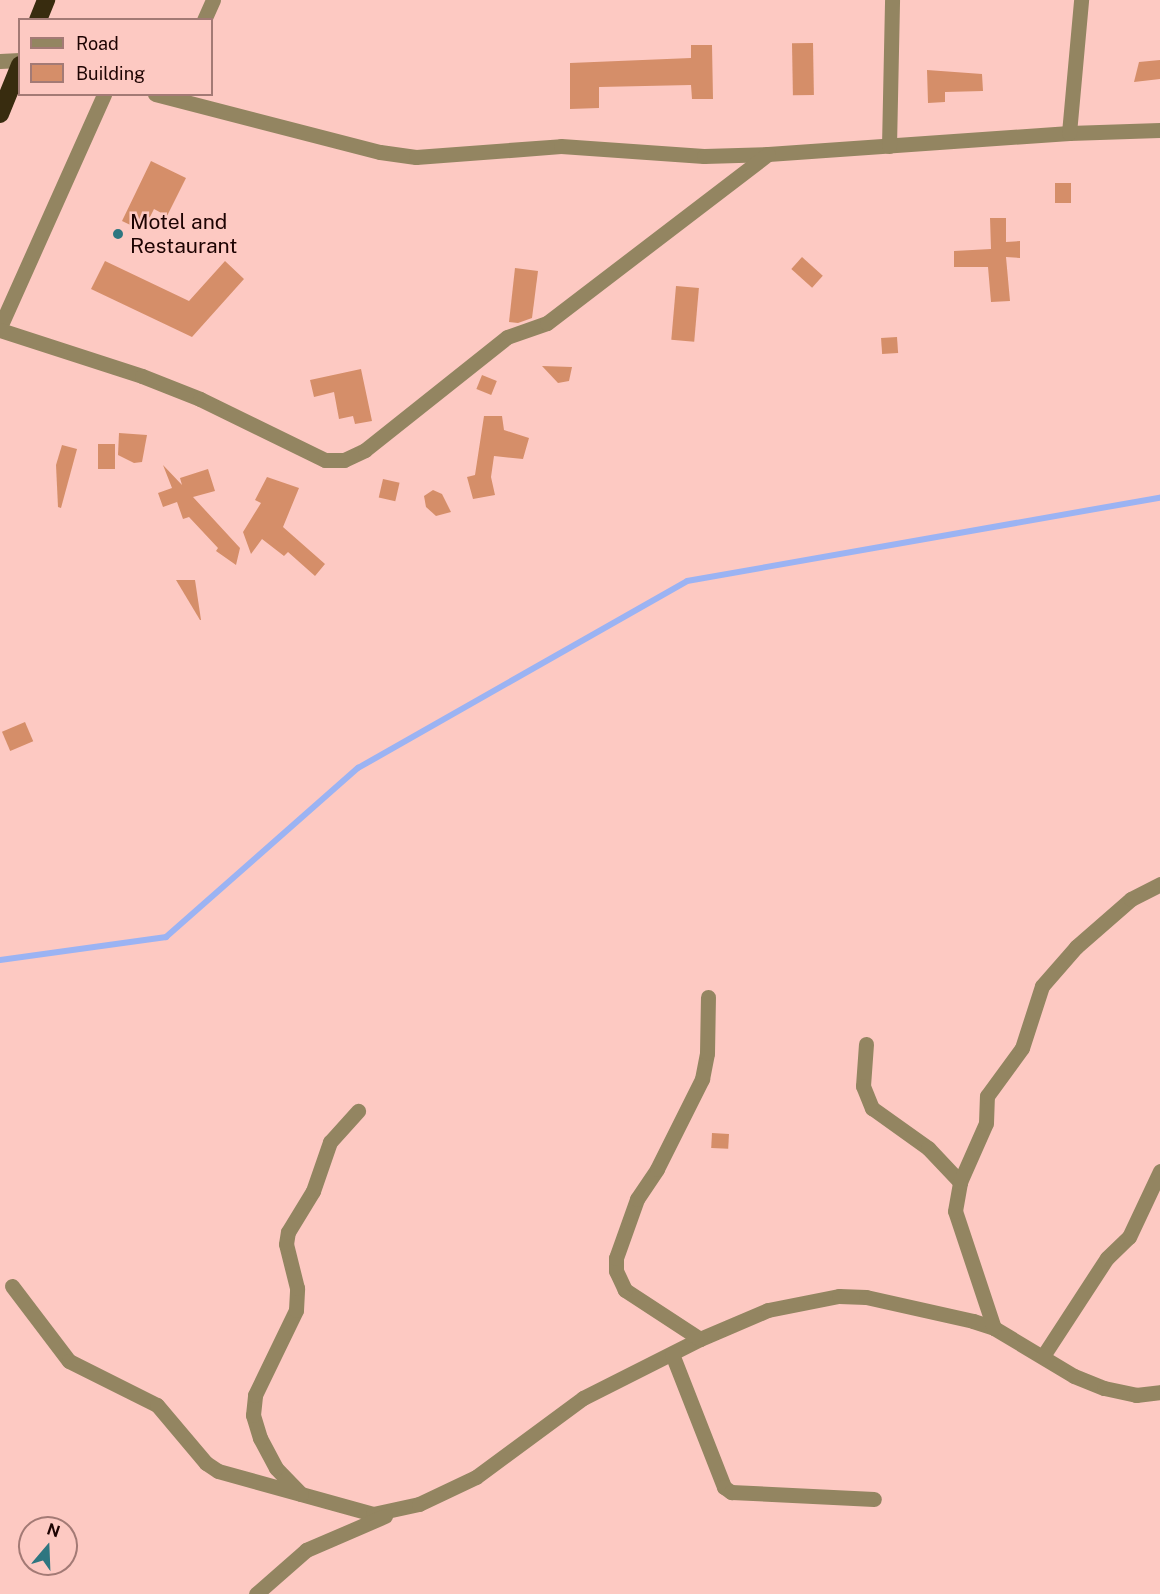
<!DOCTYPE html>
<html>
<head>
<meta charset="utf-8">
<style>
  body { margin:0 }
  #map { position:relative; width:1160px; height:1594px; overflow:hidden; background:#fdc9c2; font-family:"Public Sans",sans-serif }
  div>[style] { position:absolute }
  .stream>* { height:6px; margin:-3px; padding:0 3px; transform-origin:3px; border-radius:3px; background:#9bb3f3 }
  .building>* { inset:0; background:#d58e69; transform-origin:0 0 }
  .minor>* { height:15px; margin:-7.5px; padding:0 7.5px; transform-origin:7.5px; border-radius:7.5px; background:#938561 }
  .highway>* { height:18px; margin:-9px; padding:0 9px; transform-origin:9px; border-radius:9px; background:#382c0f }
  .dots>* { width:16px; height:16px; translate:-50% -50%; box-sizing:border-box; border:3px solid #fdc9c2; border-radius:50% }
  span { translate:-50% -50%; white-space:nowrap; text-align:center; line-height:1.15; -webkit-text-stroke:5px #fdc9c2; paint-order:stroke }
  .poi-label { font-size:21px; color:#1d0302 }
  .left { translate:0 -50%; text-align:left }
  .legend { position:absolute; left:18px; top:18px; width:195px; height:78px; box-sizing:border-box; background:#fdc9c2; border:2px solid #a37a75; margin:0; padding:8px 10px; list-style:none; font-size:18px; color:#1d0302 }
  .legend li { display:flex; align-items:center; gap:12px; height:30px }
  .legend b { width:30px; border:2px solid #a37a75 }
  .north { position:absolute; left:18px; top:1516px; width:60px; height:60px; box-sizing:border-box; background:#fdc9c2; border:2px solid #a37a75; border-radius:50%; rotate:19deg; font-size:16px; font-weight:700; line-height:24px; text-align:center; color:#1d0302 }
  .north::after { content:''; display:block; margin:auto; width:21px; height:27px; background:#2e7680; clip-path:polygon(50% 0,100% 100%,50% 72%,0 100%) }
</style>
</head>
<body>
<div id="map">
  <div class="stream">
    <div style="left:0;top:960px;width:168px;rotate:-7.9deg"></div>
    <div style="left:166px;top:937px;width:256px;rotate:-41.4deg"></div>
    <div style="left:358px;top:768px;width:378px;rotate:-29.6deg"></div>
    <div style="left:687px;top:581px;width:480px;rotate:-10deg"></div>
  </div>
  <div class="building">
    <div style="left:813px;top:43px;width:52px;height:21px;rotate:89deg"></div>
    <div style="clip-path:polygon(691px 45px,712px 45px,713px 99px,692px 99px,691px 85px,599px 87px,599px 108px,570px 109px,570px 63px,691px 58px)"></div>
    <div style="clip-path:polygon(1160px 60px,1160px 79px,1134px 82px,1139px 62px)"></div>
    <div style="clip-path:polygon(927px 70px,982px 74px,983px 91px,945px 92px,945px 102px,928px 103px)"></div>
    <div style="clip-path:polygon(151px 161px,186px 178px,167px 216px,154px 209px,143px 231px,122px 221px)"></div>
    <div style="left:1071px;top:183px;width:20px;height:16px;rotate:90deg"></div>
    <div style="clip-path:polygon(990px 218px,1006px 218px,1006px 242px,1020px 241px,1020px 258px,1006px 257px,1010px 301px,991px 302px,988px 267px,954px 267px,954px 251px,991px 249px)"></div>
    <div style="left:802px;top:257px;width:28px;height:16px;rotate:42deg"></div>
    <div style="clip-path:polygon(105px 261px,189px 301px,225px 261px,244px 279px,192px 337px,91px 289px)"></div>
    <div style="clip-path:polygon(515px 268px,538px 271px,532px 318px,518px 323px,509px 322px)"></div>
    <div style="left:676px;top:286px;width:23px;height:54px;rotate:5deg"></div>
    <div style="left:897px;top:337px;width:16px;height:16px;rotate:86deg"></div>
    <div style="clip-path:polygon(542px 366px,572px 367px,569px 381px,558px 383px)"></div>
    <div style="clip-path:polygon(361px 369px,372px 421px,355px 424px,353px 416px,339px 419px,334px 392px,314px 397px,310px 380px)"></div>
    <div style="left:482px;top:375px;width:16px;height:15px;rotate:22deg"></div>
    <div style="clip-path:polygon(484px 416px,502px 416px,504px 430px,529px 438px,523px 459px,494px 456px,491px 477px,495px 495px,473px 499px,467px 477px,475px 475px)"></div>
    <div style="clip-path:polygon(119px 433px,147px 435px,142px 462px,134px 463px,118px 455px)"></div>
    <div style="left:98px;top:444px;width:17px;height:25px"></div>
    <div style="clip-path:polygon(62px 445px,77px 449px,61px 508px,58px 507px,56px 465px)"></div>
    <div style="clip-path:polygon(163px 465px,182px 485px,180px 478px,208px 469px,215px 491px,193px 497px,240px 548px,236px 565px,216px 551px,218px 548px,189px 517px,183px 519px,177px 502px,163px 507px,158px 493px,172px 488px)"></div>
    <div style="clip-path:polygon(267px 477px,299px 488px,283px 527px,325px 564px,315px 576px,288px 552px,284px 556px,262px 539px,251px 554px,243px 532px,261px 503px,255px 500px)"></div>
    <div style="left:383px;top:479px;width:17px;height:19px;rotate:13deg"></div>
    <div style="clip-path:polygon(433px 490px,442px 494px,451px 512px,436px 516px,426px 507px,424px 496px)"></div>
    <div style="clip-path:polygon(176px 580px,195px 580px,201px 620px,200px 620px)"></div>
    <div style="left:25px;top:722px;width:21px;height:25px;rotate:67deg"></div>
    <div style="left:712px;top:1133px;width:17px;height:15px;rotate:3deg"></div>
  </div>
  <div class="minor">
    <div style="left:204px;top:20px;width:22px;rotate:-66deg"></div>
    <div style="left:0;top:61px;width:20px;rotate:-3deg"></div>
    <div style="left:155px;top:94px;width:232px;rotate:14.5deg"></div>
    <div style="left:380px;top:152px;width:36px;rotate:8deg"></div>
    <div style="left:416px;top:157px;width:145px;rotate:-4.3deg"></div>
    <div style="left:561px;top:146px;width:143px;rotate:4deg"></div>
    <div style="left:704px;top:156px;width:64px;rotate:-1.8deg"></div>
    <div style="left:768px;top:154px;width:302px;rotate:-4deg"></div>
    <div style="left:1069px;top:133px;width:91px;rotate:-1.9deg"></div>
    <div style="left:1069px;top:133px;width:134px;rotate:-84.8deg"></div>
    <div style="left:889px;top:146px;width:146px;rotate:-88.8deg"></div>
    <div style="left:0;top:327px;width:255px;rotate:-65.9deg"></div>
    <div style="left:0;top:330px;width:149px;rotate:17.9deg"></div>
    <div style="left:142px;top:376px;width:62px;rotate:21.6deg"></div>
    <div style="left:200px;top:399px;width:139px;rotate:26deg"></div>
    <div style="left:325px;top:460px;width:19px"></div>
    <div style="left:344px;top:460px;width:23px;rotate:-25deg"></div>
    <div style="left:365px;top:450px;width:181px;rotate:-38.5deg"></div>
    <div style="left:507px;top:337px;width:42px;rotate:-19.3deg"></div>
    <div style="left:547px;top:323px;width:278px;rotate:-37.4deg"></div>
    <div style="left:866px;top:1044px;width:42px;rotate:94.1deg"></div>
    <div style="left:863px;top:1086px;width:24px;rotate:68deg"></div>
    <div style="left:872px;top:1108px;width:69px;rotate:35.5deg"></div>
    <div style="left:928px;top:1148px;width:47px;rotate:46.7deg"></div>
    <div style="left:12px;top:1286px;width:94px;rotate:52.8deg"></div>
    <div style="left:69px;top:1361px;width:98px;rotate:26.6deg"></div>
    <div style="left:157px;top:1405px;width:76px;rotate:49.8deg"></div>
    <div style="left:206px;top:1463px;width:14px;rotate:34deg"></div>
    <div style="left:218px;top:1471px;width:161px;rotate:15.5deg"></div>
    <div style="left:373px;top:1514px;width:47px;rotate:-12.3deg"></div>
    <div style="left:419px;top:1504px;width:63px;rotate:-25.3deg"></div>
    <div style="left:476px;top:1477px;width:133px;rotate:-36.4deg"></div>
    <div style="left:583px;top:1398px;width:131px;rotate:-26.8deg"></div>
    <div style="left:700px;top:1339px;width:74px;rotate:-23.1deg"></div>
    <div style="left:768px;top:1310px;width:72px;rotate:-11.2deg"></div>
    <div style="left:839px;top:1296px;width:27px;rotate:2deg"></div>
    <div style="left:866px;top:1297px;width:110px;rotate:12.6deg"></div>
    <div style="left:973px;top:1321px;width:22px;rotate:18deg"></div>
    <div style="left:994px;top:1328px;width:93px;rotate:31deg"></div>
    <div style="left:1074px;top:1376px;width:32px;rotate:22deg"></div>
    <div style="left:1104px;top:1388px;width:33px;rotate:12deg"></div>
    <div style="left:1136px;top:1395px;width:24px;rotate:-7deg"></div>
    <div style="left:994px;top:1328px;width:123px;rotate:-108.4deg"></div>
    <div style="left:955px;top:1211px;width:29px;rotate:-80deg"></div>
    <div style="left:960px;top:1182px;width:64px;rotate:-66.2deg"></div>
    <div style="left:986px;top:1123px;width:27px;rotate:-88deg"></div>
    <div style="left:987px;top:1096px;width:59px;rotate:-53.9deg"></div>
    <div style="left:1022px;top:1048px;width:65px;rotate:-72.1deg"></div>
    <div style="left:1042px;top:986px;width:52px;rotate:-48.9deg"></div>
    <div style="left:1076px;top:947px;width:73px;rotate:-41.1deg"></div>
    <div style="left:1131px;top:899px;width:33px;rotate:-27deg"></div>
    <div style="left:700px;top:1339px;width:90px;rotate:-146.8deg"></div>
    <div style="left:625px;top:1290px;width:21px;rotate:-115deg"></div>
    <div style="left:616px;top:1271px;width:13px;rotate:-90deg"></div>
    <div style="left:616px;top:1258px;width:63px;rotate:-70.4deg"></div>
    <div style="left:637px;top:1199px;width:36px;rotate:-56deg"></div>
    <div style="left:657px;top:1169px;width:101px;rotate:-63.4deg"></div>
    <div style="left:702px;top:1079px;width:26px;rotate:-79deg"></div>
    <div style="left:707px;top:1053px;width:56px;rotate:-89deg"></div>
    <div style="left:672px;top:1354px;width:143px;rotate:68.6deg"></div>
    <div style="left:724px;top:1487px;width:9px;rotate:36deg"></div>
    <div style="left:731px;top:1492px;width:143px;rotate:2.8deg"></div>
    <div style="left:1043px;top:1356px;width:117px;rotate:-56.9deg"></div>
    <div style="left:1107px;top:1258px;width:30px;rotate:-44deg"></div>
    <div style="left:1129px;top:1237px;width:73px;rotate:-64.8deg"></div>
    <div style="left:301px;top:1494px;width:36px;rotate:-134deg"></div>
    <div style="left:276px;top:1468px;width:34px;rotate:-118deg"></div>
    <div style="left:260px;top:1438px;width:24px;rotate:-107deg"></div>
    <div style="left:253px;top:1415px;width:20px;rotate:-84deg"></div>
    <div style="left:255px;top:1395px;width:94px;rotate:-64.2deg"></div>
    <div style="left:296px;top:1310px;width:22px;rotate:-87deg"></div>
    <div style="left:297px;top:1288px;width:45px;rotate:-104deg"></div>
    <div style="left:286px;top:1244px;width:12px;rotate:-81deg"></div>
    <div style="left:288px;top:1232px;width:48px;rotate:-58.6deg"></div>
    <div style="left:313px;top:1191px;width:52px;rotate:-70.9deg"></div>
    <div style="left:330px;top:1142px;width:42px;rotate:-47.9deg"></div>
    <div style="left:256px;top:1594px;width:67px;rotate:-41.3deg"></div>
    <div style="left:306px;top:1550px;width:86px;rotate:-23.3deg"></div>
  </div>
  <div class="highway">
    <div style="left:38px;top:20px;width:22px;rotate:-68deg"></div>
    <div style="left:0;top:114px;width:53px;rotate:-67.8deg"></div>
  </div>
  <div class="dots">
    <div style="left:118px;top:234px;background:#2e7680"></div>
  </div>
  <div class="poi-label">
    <span class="left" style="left:130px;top:234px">Motel and<br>Restaurant</span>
  </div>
  <ul class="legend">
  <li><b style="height:8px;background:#938561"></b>Road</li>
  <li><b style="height:16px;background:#d58e69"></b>Building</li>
  </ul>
  <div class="north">N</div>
</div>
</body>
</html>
